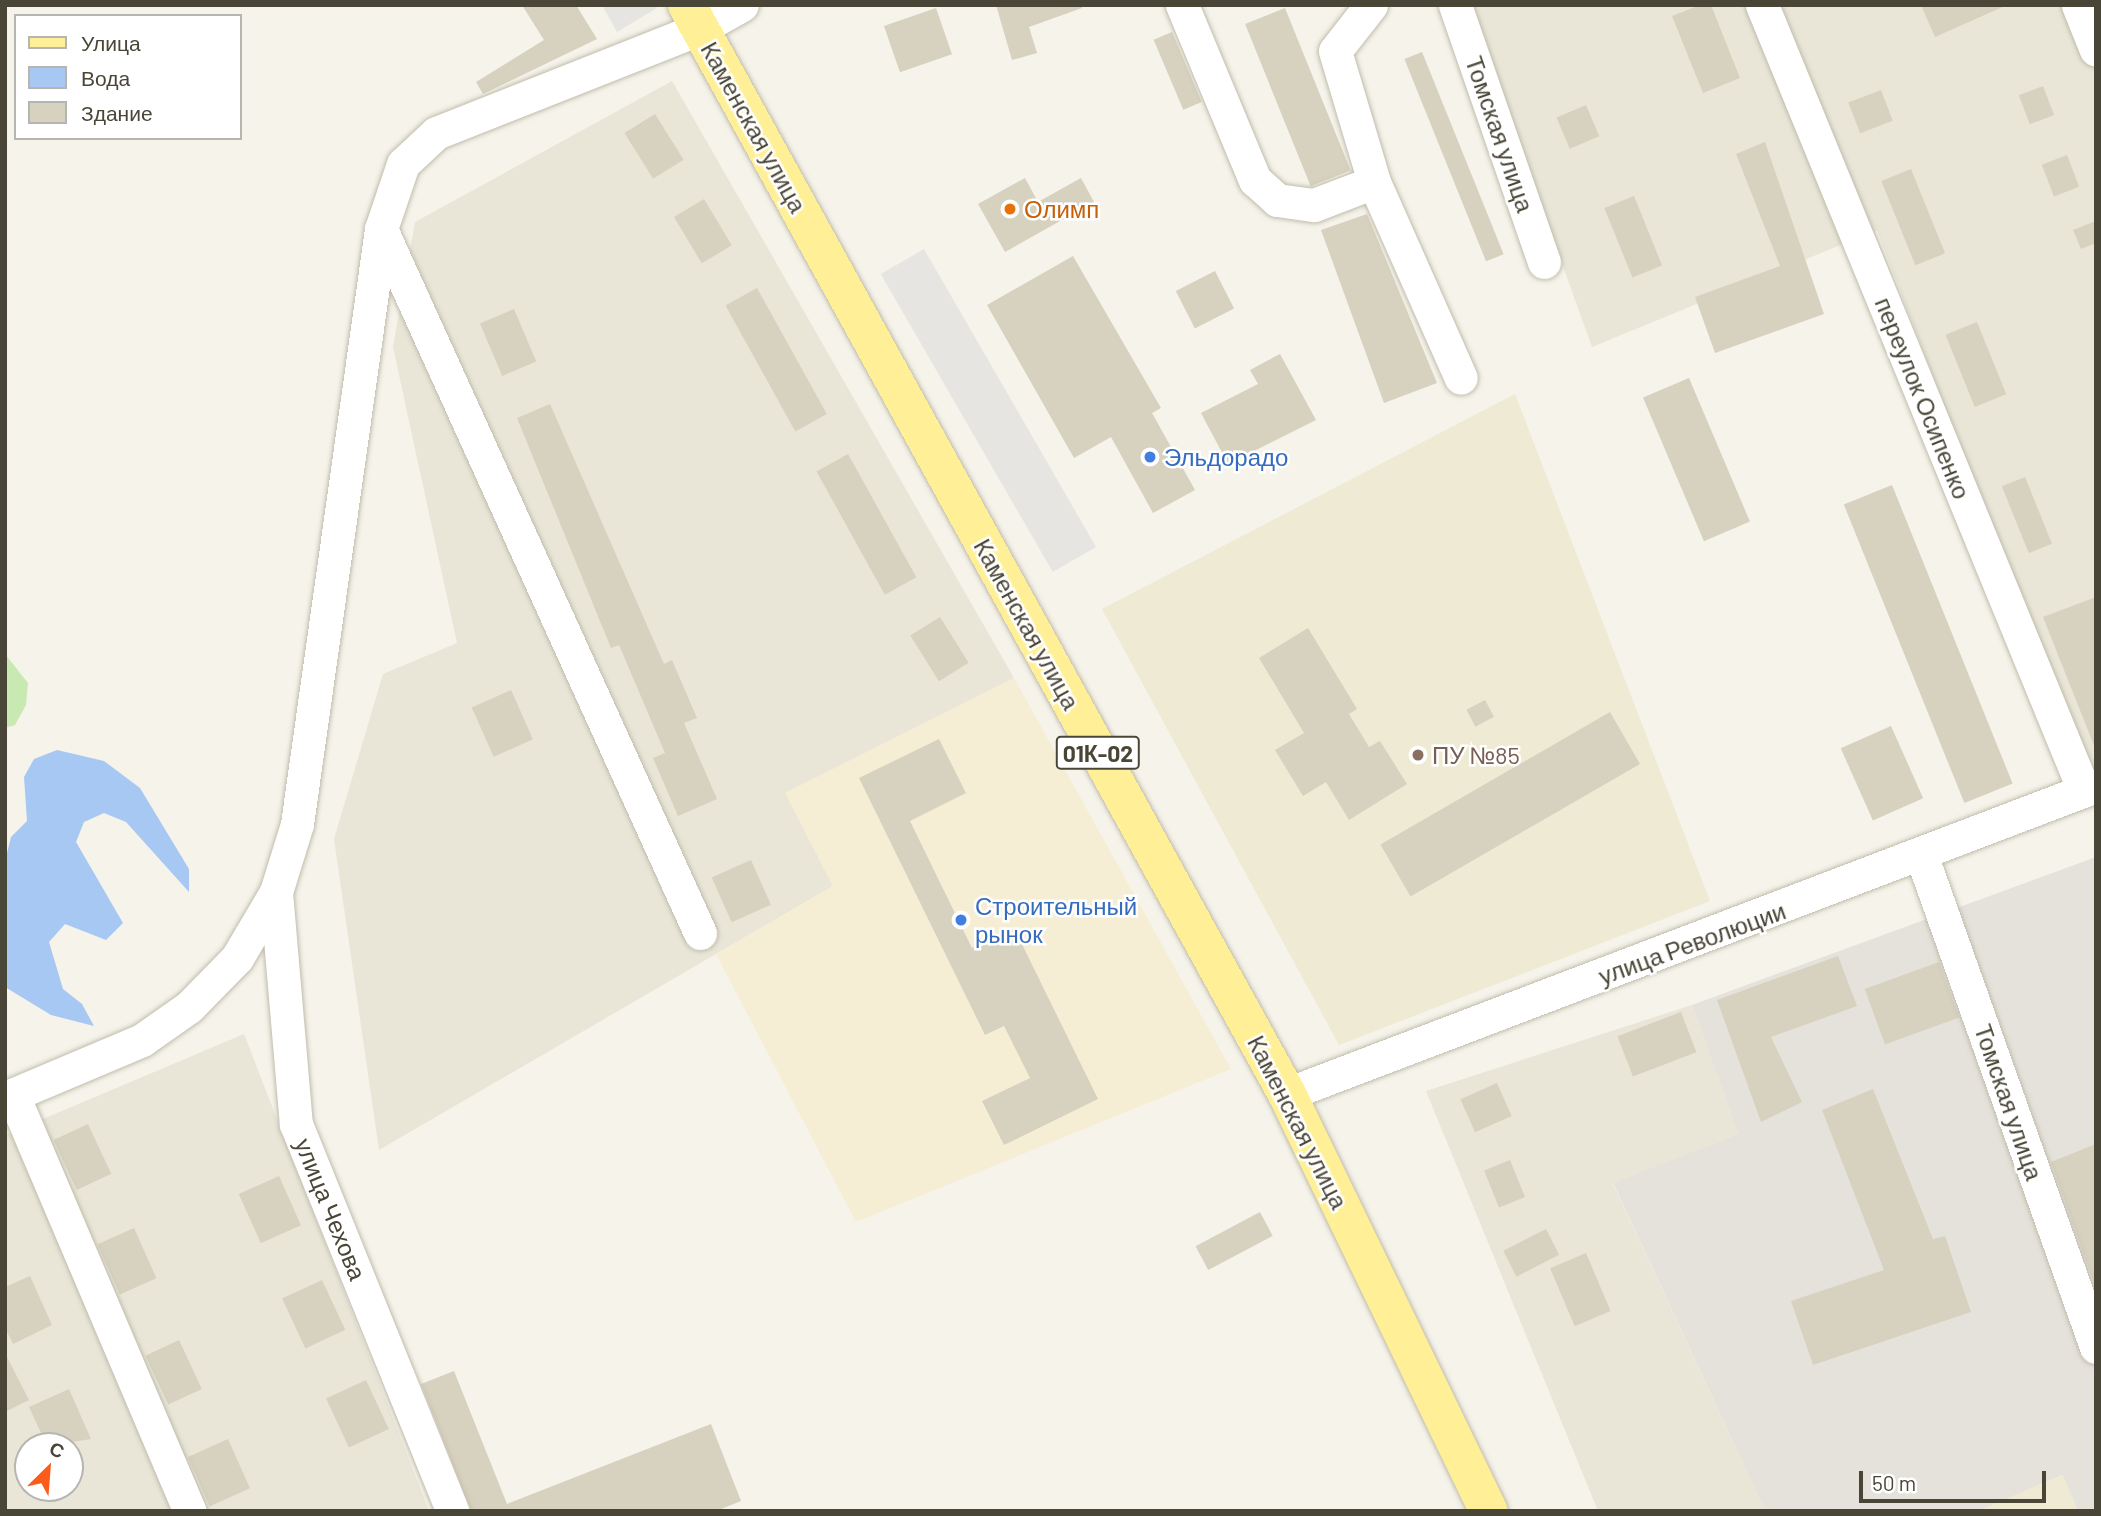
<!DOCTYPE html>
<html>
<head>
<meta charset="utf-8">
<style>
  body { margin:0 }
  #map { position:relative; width:2101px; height:1516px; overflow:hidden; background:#f5f3ea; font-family:Barlow,sans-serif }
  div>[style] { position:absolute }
  .residential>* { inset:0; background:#e9e6d8 }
  .commercial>* { inset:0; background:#f6edd5 }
  .industrial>* { inset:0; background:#e5e2db }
  .education>* { inset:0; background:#eeead3 }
  .green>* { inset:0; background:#c9e9b2 }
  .parking>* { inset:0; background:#e6e5e1; transform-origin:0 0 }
  .water>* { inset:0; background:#a6c8f2 }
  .building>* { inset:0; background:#d7d1bf; transform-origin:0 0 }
  .roads { filter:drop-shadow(0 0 2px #c1bcac) drop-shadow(0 0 2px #c1bcac) }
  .minor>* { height:33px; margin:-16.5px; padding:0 16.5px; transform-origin:16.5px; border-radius:16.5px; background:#fff }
  .major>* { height:38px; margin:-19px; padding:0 19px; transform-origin:19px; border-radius:19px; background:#fff098 }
  .dots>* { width:19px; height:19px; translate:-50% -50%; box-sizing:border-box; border:4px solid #fff; border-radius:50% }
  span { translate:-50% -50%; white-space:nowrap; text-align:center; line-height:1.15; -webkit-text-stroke:5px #fff; paint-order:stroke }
  .shield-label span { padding:2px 5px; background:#fff; border:2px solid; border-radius:5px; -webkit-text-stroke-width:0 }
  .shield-label { font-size:23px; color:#494537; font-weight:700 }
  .street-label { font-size:24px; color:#494537 }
  .food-label { font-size:24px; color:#c56008 }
  .left { translate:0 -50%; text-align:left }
  .shop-label { font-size:24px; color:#366cbe }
  .education-label { font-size:24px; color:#785e54 }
  .frame { position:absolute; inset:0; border:7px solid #494537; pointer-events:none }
  .legend { position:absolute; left:14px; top:14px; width:228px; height:126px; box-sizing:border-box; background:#fff; border:2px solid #b6b5af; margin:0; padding:9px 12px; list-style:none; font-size:21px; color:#494537 }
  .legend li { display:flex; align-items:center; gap:14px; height:35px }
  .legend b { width:35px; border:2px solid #b6b5af }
  .north { position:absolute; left:14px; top:1432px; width:70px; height:70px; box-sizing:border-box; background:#fff; border:2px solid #b6b5af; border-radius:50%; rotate:25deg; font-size:19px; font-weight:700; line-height:28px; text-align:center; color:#494537 }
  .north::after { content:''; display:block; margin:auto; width:24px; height:32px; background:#fd5b19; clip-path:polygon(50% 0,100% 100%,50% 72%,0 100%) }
  .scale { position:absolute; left:1859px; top:1471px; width:187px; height:32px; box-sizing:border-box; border:4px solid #494537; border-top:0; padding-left:9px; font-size:21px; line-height:24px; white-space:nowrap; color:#494537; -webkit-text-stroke:5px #fff; paint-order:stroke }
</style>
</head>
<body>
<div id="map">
  <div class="residential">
    <div style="clip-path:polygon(1469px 5px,2096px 5px,2096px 802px,1877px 230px,1592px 347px)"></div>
    <div style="clip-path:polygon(672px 81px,1014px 678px,786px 793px,833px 886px,379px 1150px,334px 839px,383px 674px,457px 643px,393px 347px,415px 222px)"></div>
    <div style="clip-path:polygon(1692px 1005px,1738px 1134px,1613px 1184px,1765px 1511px,1598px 1511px,1426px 1091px)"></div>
    <div style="clip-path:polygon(evenodd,244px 1034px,429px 1511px,5px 1511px,5px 1135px,244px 1034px,28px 1446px,70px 1446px,70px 1488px,28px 1488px,28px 1446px)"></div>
  </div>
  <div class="commercial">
    <div style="clip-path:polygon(1014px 678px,1231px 1069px,856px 1222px,716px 954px,833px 886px,785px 793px)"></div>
  </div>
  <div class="industrial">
    <div style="clip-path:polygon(2096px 857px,2096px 1511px,2078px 1511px,2062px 1475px,1979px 1511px,1765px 1511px,1613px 1183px,1738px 1134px,1692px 1005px)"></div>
  </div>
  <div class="education">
    <div style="clip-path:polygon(1515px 394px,1710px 901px,1339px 1045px,1102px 609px)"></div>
    <div style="clip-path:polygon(2063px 1475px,2078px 1511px,1978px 1511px,2001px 1501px)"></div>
  </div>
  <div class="green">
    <div style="clip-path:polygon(5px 654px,28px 683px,26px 705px,15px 725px,5px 728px)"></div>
  </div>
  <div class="parking">
    <div style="clip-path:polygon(602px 5px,655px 5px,657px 8px,617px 32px)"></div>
    <div style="left:924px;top:249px;width:344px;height:50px;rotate:60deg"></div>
  </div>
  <div class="water">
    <div style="clip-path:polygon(57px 750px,104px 761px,140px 788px,189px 869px,189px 892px,126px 822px,104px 813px,84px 822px,76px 842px,123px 923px,106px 940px,65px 924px,49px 942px,63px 989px,82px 1004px,94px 1026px,51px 1015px,5px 987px,5px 861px,11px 837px,27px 821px,24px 777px,34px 759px)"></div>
  </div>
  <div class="building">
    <div style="clip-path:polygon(522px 5px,576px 5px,597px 39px,483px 94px,476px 82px,544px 40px)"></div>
    <div style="clip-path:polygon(996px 5px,1082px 5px,1082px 8px,1029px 27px,1037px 53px,1012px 60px)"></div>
    <div style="clip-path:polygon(1700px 5px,1711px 5px,1740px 78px,1703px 93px,1672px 16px)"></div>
    <div style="clip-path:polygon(1921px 5px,2007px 5px,1935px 37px)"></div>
    <div style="left:936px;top:8px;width:49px;height:55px;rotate:71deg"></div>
    <div style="left:1285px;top:8px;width:175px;height:43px;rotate:68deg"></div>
    <div style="left:1172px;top:32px;width:76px;height:20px;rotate:67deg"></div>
    <div style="left:1422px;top:52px;width:218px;height:19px;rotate:68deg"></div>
    <div style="left:2043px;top:86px;width:31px;height:26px;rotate:69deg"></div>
    <div style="left:1881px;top:90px;width:33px;height:35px;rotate:69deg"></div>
    <div style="left:1586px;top:105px;width:34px;height:32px;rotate:67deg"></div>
    <div style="left:655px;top:114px;width:54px;height:36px;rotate:58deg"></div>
    <div style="clip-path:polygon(1765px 142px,1824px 314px,1715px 353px,1695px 297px,1780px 266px,1736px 154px)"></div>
    <div style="left:2067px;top:155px;width:34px;height:27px;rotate:69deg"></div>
    <div style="left:1911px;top:169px;width:91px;height:32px;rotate:68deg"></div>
    <div style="clip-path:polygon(1025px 178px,1038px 202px,1081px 178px,1094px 202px,1005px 252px,978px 204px)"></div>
    <div style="left:1634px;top:196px;width:75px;height:32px;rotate:68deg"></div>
    <div style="left:704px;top:199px;width:54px;height:35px;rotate:59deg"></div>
    <div style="clip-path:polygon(1367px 214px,1437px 383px,1384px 403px,1321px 230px)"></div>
    <div style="clip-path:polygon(2096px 221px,2096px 243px,2081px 249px,2073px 230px)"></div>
    <div style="clip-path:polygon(1073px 256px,1161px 408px,1152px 413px,1195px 490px,1153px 513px,1111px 437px,1074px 458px,987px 305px)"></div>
    <div style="left:1215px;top:271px;width:42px;height:44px;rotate:63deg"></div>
    <div style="left:757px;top:288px;width:144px;height:36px;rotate:61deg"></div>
    <div style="left:514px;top:309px;width:57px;height:37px;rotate:67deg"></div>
    <div style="left:1977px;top:322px;width:78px;height:34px;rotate:68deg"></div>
    <div style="clip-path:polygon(1280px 354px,1316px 420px,1228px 464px,1201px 413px,1258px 384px,1250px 370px)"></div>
    <div style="left:1689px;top:378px;width:156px;height:50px;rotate:67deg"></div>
    <div style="clip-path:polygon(550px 404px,664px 664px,672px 660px,697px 718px,684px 723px,717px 799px,678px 816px,653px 758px,665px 753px,619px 645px,611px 648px,517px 418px)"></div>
    <div style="left:848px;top:454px;width:141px;height:36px;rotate:61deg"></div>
    <div style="left:2025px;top:477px;width:72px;height:25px;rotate:68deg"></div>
    <div style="left:1892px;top:485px;width:322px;height:52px;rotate:68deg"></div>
    <div style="clip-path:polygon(2096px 597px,2096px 748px,2095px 748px,2043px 617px)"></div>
    <div style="left:940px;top:617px;width:54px;height:35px;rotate:58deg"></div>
    <div style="clip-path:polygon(1308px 628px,1357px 709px,1349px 714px,1369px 747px,1380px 741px,1407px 784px,1349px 820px,1326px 782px,1303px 796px,1275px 750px,1304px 733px,1259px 658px)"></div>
    <div style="left:511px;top:690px;width:54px;height:43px;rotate:66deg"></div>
    <div style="left:1485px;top:700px;width:19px;height:21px;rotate:62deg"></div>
    <div style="left:1610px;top:712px;width:60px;height:265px;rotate:60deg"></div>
    <div style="left:1891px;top:726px;width:79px;height:55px;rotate:66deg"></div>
    <div style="clip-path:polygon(939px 739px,966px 793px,910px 821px,972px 948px,1014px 928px,1098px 1099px,1004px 1145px,982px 1101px,1030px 1078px,1004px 1026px,985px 1035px,859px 778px)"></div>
    <div style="left:751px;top:860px;width:49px;height:43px;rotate:66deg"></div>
    <div style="clip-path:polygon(1838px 956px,1857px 1006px,1771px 1037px,1802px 1102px,1761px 1122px,1717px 1000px)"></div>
    <div style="left:1939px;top:962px;width:59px;height:79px;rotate:70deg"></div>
    <div style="left:1681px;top:1012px;width:43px;height:68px;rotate:69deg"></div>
    <div style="left:1497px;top:1083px;width:36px;height:40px;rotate:66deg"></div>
    <div style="clip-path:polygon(1873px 1089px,1933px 1239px,1945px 1236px,1971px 1312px,1813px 1365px,1791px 1301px,1884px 1270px,1822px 1110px)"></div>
    <div style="left:88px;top:1124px;width:55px;height:38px;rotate:65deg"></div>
    <div style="clip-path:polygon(2096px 1144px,2096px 1289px,2051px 1162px)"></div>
    <div style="left:1510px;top:1160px;width:40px;height:28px;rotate:68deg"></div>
    <div style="left:279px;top:1176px;width:54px;height:44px;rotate:66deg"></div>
    <div style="left:1260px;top:1212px;width:27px;height:73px;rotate:62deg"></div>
    <div style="left:134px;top:1228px;width:55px;height:40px;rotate:66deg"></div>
    <div style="left:1546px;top:1229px;width:29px;height:48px;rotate:63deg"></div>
    <div style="left:1586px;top:1253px;width:63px;height:39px;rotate:67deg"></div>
    <div style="clip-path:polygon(30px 1276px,52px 1325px,13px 1344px,5px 1328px,5px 1287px)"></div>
    <div style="left:322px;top:1280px;width:55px;height:44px;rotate:65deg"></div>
    <div style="left:179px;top:1340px;width:54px;height:37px;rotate:65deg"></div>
    <div style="clip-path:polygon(5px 1353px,29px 1400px,5px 1412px)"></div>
    <div style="clip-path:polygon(454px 1371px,507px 1504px,711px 1424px,741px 1501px,716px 1511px,471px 1511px,421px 1384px)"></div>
    <div style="left:366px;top:1380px;width:54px;height:44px;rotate:65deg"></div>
    <div style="clip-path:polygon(69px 1389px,91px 1439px,47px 1446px,29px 1407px)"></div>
    <div style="left:228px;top:1439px;width:54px;height:44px;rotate:66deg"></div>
  </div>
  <div class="roads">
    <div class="minor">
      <div style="left:1182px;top:5px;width:190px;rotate:67.4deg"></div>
      <div style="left:1255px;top:180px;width:30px;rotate:42deg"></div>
      <div style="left:1277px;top:200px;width:37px;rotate:8deg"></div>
      <div style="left:1314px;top:205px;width:64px;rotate:-21deg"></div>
      <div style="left:1371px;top:5px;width:58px;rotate:128deg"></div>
      <div style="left:1335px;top:51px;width:137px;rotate:73.4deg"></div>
      <div style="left:1374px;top:182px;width:214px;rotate:66.1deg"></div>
      <div style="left:1455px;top:5px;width:272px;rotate:70.9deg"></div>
      <div style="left:1762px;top:5px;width:849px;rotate:67.72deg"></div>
      <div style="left:2078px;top:5px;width:48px;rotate:68.2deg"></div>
      <div style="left:381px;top:229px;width:773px;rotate:65.62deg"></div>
      <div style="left:1922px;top:857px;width:520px;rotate:70.45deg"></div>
      <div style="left:276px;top:892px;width:233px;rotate:85.1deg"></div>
      <div style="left:296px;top:1124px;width:417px;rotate:68deg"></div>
      <div style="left:1287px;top:1094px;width:866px;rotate:-20.84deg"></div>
      <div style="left:13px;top:1095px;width:452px;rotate:67deg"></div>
      <div style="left:5px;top:1098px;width:149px;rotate:-22.9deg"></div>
      <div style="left:142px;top:1040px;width:57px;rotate:-35.1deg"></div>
      <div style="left:189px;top:1007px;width:69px;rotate:-45.6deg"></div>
      <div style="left:237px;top:958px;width:77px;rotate:-59.4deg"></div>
      <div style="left:276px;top:892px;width:71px;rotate:-72.8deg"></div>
      <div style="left:297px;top:824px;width:601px;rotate:-81.96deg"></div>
      <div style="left:381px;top:229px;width:69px;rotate:-71.3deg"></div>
      <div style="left:403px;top:164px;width:45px;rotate:-43.2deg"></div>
      <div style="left:436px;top:133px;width:283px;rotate:-21.6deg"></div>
      <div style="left:699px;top:29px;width:49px;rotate:-29.2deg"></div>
    </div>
    <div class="major">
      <div style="left:687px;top:5px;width:1243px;rotate:61.15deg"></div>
      <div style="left:1287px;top:1094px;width:463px;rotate:64.2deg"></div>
    </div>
  </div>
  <div class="dots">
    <div style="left:1010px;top:209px;background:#e8710a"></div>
    <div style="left:1150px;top:457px;background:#3f7fe0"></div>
    <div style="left:1418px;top:755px;background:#8d6e63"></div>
    <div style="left:961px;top:920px;background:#3f7fe0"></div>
  </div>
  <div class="shield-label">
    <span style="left:1098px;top:753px">01К-02</span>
  </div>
  <div class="street-label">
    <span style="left:754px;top:127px;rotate:61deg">Каменская улица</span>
    <span style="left:1500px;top:134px;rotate:71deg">Томская улица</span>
    <span style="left:1923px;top:398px;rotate:68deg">переулок Осипенко</span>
    <span style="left:1027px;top:624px;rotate:61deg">Каменская улица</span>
    <span style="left:1692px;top:943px;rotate:-20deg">улица Революции</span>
    <span style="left:2009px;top:1102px;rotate:71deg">Томская улица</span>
    <span style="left:1298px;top:1122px;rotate:63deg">Каменская улица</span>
    <span style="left:331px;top:1209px;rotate:68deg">улица Чехова</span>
  </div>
  <div class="food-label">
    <span class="left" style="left:1024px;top:209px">Олимп</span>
  </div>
  <div class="shop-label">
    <span class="left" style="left:1164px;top:457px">Эльдорадо</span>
    <span class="left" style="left:975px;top:920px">Строительный<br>рынок</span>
  </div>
  <div class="education-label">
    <span class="left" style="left:1432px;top:755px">ПУ №85</span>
  </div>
  <div class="frame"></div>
  <ul class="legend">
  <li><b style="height:9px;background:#fff098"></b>Улица</li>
  <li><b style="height:19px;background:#a6c8f2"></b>Вода</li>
  <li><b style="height:19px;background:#d7d1bf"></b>Здание</li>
  </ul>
  <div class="north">С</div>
  <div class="scale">50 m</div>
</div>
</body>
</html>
